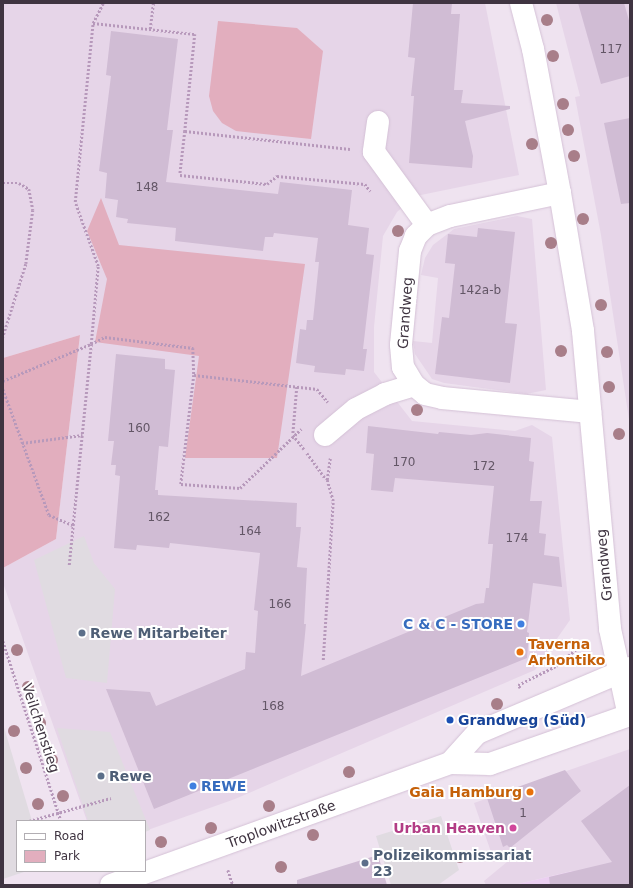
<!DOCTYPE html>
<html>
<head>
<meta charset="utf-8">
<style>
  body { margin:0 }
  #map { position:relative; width:633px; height:888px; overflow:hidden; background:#efe3f0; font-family:"DejaVu Sans",sans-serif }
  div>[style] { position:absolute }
  .residential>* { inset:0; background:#e6d5e8 }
  .commercial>* { inset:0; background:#ebcff1 }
  .green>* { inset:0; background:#e2aebe }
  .parking>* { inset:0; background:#e0dbe1 }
  .building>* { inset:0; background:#d0bcd4 }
  .path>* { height:2.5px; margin-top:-1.25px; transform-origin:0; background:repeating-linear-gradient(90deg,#b799bb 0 2px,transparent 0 4px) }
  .roads { filter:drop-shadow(0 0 1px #d4c1d6) drop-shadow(0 0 1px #d4c1d6) }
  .minor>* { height:22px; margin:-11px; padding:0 11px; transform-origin:11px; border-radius:11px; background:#fff }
  .trees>* { width:12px; height:12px; margin:-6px; border-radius:50%; background:#a87e89 }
  .dots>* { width:11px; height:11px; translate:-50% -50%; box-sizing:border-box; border:2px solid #fff; border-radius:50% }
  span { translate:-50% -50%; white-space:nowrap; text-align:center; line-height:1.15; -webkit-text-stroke:4px #fff; paint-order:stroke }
  .number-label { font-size:12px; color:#635666 }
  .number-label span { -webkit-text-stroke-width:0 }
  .street-label { font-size:14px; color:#3f3441 }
  .shop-label { font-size:14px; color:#366cbe; font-weight:700 }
  .right { translate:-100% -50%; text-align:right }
  .left { translate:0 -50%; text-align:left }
  .service-label { font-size:14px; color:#4e5e75; font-weight:700 }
  .food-label { font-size:14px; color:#c56008; font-weight:700 }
  .transit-label { font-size:14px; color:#164399; font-weight:700 }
  .hotel-label { font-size:14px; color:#b23c85; font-weight:700 }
  .frame { position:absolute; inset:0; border:4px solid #3f3441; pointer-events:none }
  .legend { position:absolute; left:16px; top:820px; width:130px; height:52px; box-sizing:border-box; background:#fff; border:1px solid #b2aeb3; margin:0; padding:5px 7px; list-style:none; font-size:12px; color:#3f3441 }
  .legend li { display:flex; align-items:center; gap:8px; height:20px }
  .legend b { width:20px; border:1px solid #b2aeb3 }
</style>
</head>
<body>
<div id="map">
  <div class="residential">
    <div style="clip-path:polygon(3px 3px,485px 3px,519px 175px,416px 196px,397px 212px,383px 236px,374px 327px,374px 372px,412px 421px,515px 431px,532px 425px,552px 437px,570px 620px,535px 670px,235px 799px,145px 831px,145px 821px,87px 821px,3px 583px,3px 568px,56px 539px,80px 335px,3px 358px)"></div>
    <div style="clip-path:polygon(556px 3px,630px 3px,630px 426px,601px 235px,575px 97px,580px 96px)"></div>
    <div style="clip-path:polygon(517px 216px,532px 219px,546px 390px,526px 394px,444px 383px,432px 379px,415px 354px,413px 341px,432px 343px,438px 278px,421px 275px,425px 258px,433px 245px,454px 229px)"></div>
    <div style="clip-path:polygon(630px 749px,630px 885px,588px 885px,572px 871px,514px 885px,486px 885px,484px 881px,507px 862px,491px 852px,474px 803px)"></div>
  </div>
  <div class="commercial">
    <div style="clip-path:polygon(573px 871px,578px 885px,514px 885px)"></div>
  </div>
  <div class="green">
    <div style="clip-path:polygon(218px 21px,297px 28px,323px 51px,311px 139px,236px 131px,222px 123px,213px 111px,209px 96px)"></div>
    <div style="clip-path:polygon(101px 198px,119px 245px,305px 264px,277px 458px,185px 458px,199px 356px,95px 342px,107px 279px,87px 231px)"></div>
    <div style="clip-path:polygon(80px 335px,56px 539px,3px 568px,3px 358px)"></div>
  </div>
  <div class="parking">
    <div style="clip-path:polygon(84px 536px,94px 563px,115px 589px,107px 683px,66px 678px,34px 560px)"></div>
    <div style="clip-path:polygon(3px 724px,32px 821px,17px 821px,17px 871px,27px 871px,3px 879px)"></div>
    <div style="clip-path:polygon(57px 728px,110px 732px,150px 830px,145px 832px,145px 821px,88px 821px)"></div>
    <div style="clip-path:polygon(441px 816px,459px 870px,438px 885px,391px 885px,376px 836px)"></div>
  </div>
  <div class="building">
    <div style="clip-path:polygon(413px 3px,452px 3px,451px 14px,460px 14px,454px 90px,463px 90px,461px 103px,510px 106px,510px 109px,465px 121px,473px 156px,472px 168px,409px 163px,414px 96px,411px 96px,415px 58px,408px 57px)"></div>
    <div style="clip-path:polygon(578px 3px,624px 3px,630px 24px,630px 76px,601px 84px)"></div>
    <div style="clip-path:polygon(111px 31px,178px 39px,167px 130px,173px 130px,166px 182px,278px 194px,280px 182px,352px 190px,348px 225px,369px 228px,366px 254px,374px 255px,363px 349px,367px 349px,364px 371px,346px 369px,345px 375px,314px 372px,315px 366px,296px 363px,300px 329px,306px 330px,307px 320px,313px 320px,319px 262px,315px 262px,318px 238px,274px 233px,273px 237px,265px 237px,263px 251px,175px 241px,176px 228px,127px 223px,128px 219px,116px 217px,118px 200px,105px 198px,107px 173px,99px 171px,111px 76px,106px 75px)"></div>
    <div style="clip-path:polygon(630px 118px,630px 203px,621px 204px,604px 123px)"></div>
    <div style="clip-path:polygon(478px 228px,515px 232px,505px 323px,517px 324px,510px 383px,435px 374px,442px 317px,449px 318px,455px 264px,445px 263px,448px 234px,477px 237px)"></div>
    <div style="clip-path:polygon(116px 354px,165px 359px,165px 369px,175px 370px,168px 447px,159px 446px,155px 490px,158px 490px,158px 495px,297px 503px,296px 527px,301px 527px,297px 567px,307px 568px,304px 624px,306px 624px,301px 676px,476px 604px,484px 603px,486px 588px,489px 588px,493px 544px,488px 544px,494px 486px,395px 478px,393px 492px,371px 490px,374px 454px,366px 453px,368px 426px,438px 434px,439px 432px,471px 435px,487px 433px,531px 438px,529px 461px,534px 462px,530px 501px,542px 501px,539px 533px,546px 534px,544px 555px,559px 557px,562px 587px,533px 583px,527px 632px,529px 633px,527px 658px,154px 809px,106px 689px,150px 692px,156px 706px,245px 669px,246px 652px,255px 653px,258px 611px,254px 610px,260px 553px,170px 543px,169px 548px,137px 545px,136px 550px,114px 548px,120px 476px,115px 475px,116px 465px,111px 465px,114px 441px,108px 441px)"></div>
    <div style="clip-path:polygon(565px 770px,581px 791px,510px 848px,507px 845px,503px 847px,487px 798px)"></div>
    <div style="clip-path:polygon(630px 785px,630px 885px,550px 885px,549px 877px,612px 862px,581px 821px)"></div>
    <div style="clip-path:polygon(378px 855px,387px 885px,297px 885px,297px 880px)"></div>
  </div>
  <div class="path">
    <div style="left:93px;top:23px;width:103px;rotate:6.2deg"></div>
    <div style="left:195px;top:34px;width:98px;rotate:95.9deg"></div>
    <div style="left:185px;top:131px;width:166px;rotate:6.2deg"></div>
    <div style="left:150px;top:29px;width:26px;rotate:-83deg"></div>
    <div style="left:185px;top:131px;width:44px;rotate:96.5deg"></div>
    <div style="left:180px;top:175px;width:87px;rotate:5.9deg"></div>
    <div style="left:267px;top:184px;width:13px;rotate:-39deg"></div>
    <div style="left:277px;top:176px;width:88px;rotate:5.2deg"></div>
    <div style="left:365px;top:184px;width:9px;rotate:54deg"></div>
    <div style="left:3px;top:183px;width:16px"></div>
    <div style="left:19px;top:183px;width:12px;rotate:31deg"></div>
    <div style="left:29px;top:189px;width:21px;rotate:79deg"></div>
    <div style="left:33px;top:210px;width:54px;rotate:97.4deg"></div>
    <div style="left:26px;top:264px;width:77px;rotate:107.5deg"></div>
    <div style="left:194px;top:375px;width:110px;rotate:96.8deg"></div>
    <div style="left:181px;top:484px;width:59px;rotate:3.9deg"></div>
    <div style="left:240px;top:488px;width:85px;rotate:-44deg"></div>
    <div style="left:3px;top:381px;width:95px;rotate:-22.8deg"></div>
    <div style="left:91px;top:344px;width:78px;rotate:-84.9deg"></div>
    <div style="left:98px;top:266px;width:68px;rotate:-109.8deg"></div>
    <div style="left:75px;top:202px;width:180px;rotate:-84.3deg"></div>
    <div style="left:93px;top:23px;width:22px;rotate:-63deg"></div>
    <div style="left:297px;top:387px;width:48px;rotate:94.8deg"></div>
    <div style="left:293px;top:435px;width:18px;rotate:52deg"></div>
    <div style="left:3px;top:389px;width:134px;rotate:69.9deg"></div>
    <div style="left:49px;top:515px;width:26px;rotate:23deg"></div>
    <div style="left:22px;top:443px;width:61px;rotate:-7.6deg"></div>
    <div style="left:307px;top:453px;width:32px;rotate:54deg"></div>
    <div style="left:69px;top:565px;width:222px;rotate:-84.3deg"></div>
    <div style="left:91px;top:344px;width:16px;rotate:-27deg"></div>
    <div style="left:105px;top:337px;width:89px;rotate:7.1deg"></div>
    <div style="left:193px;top:348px;width:27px;rotate:88deg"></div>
    <div style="left:194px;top:375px;width:124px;rotate:6.5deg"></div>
    <div style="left:317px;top:389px;width:17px;rotate:50deg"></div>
    <div style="left:3px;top:641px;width:189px;rotate:72.1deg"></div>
    <div style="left:323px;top:660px;width:159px;rotate:-86.4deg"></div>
    <div style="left:333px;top:501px;width:22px;rotate:-106deg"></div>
    <div style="left:327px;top:480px;width:22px;rotate:-82deg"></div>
    <div style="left:520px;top:688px;width:4px;rotate:-124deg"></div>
    <div style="left:518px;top:685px;width:42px;rotate:-26.6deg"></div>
    <div style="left:556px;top:666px;width:40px;rotate:-40deg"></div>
    <div style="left:29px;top:821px;width:85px;rotate:-15.7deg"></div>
    <div style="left:228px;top:870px;width:16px;rotate:72deg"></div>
  </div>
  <div class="roads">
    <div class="minor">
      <div style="left:521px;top:3px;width:48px;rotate:75.4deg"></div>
      <div style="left:533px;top:49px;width:147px;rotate:79.4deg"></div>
      <div style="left:560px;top:193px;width:140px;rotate:80.5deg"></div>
      <div style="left:583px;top:331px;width:299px;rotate:84.8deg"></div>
      <div style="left:610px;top:629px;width:89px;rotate:77.7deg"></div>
      <div style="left:378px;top:122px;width:30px;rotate:98deg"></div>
      <div style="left:374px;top:152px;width:90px;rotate:54deg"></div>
      <div style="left:560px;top:193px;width:112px;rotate:168.2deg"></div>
      <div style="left:450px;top:216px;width:25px;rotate:159deg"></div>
      <div style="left:427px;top:225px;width:16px;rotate:135deg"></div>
      <div style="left:416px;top:236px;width:16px;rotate:112deg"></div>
      <div style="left:410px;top:251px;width:94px;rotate:95.5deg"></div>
      <div style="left:401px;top:345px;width:22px;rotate:85deg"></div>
      <div style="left:403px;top:367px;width:21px;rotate:59deg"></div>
      <div style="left:414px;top:385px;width:14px;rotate:39deg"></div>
      <div style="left:425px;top:394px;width:17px;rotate:13deg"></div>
      <div style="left:442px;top:398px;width:149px;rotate:5.4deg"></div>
      <div style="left:325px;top:435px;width:40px;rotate:-40deg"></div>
      <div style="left:356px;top:409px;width:33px;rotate:-27deg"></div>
      <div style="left:385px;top:394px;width:30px;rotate:-17deg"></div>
      <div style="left:450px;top:763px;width:40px;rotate:-48deg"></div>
      <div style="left:477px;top:733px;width:166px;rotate:-23deg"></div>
      <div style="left:111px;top:885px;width:360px;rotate:-19.8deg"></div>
      <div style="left:450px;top:763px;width:40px;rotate:1.4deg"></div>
      <div style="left:490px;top:764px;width:148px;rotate:-19.3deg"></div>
    </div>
  </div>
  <div class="trees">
    <div style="left:547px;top:20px"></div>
    <div style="left:553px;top:56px"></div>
    <div style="left:563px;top:104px"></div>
    <div style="left:568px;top:130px"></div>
    <div style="left:532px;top:144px"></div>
    <div style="left:574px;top:156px"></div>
    <div style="left:583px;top:219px"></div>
    <div style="left:398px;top:231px"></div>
    <div style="left:551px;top:243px"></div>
    <div style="left:601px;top:305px"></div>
    <div style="left:561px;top:351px"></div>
    <div style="left:607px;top:352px"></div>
    <div style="left:609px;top:387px"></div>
    <div style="left:417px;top:410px"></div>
    <div style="left:619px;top:434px"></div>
    <div style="left:17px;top:650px"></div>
    <div style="left:28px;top:687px"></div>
    <div style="left:497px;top:704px"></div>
    <div style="left:40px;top:723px"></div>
    <div style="left:14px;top:731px"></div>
    <div style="left:52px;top:760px"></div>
    <div style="left:26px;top:768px"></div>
    <div style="left:349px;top:772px"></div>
    <div style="left:63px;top:796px"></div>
    <div style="left:38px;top:804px"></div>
    <div style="left:269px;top:806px"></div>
    <div style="left:211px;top:828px"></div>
    <div style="left:453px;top:828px"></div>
    <div style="left:313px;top:835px"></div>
    <div style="left:161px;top:842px"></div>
    <div style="left:460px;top:857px"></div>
    <div style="left:281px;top:867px"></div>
  </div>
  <div class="dots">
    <div style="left:521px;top:624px;background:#3f7fe0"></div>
    <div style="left:82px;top:633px;background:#5c6f8a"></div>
    <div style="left:520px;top:652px;background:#e8710a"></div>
    <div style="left:450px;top:720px;background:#1a4fb4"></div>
    <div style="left:101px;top:776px;background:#5c6f8a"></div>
    <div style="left:193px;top:786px;background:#3f7fe0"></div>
    <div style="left:530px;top:792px;background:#e8710a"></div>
    <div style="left:513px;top:828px;background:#d1479c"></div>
    <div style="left:365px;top:863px;background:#5c6f8a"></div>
  </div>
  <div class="number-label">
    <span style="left:611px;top:50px">117</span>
    <span style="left:147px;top:188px">148</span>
    <span style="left:480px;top:291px">142a-b</span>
    <span style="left:139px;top:429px">160</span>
    <span style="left:404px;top:463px">170</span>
    <span style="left:484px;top:467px">172</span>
    <span style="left:159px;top:518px">162</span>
    <span style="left:250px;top:532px">164</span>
    <span style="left:517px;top:539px">174</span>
    <span style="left:280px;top:605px">166</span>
    <span style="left:273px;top:707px">168</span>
    <span style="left:523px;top:814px">1</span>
  </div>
  <div class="street-label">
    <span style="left:405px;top:313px;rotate:-86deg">Grandweg</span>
    <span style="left:604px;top:565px;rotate:-95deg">Grandweg</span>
    <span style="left:41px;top:728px;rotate:72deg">Veilchenstieg</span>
    <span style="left:281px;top:824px;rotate:-20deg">Troplowitzstraße</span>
  </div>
  <div class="shop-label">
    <span class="right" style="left:513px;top:624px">C &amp; C - STORE</span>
    <span class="left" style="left:201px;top:786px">REWE</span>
  </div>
  <div class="service-label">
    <span class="left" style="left:90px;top:633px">Rewe Mitarbeiter</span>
    <span class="left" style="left:109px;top:776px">Rewe</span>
    <span class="left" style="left:373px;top:863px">Polizeikommissariat<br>23</span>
  </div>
  <div class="food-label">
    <span class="left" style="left:528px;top:652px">Taverna<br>Arhontiko</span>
    <span class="right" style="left:522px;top:792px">Gaia Hamburg</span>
  </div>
  <div class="transit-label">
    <span class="left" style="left:458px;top:720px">Grandweg (Süd)</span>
  </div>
  <div class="hotel-label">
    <span class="right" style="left:505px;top:828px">Urban Heaven</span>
  </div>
  <div class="frame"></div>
  <ul class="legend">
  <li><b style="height:5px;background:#fff"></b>Road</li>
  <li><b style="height:11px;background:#e2aebe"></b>Park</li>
  </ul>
</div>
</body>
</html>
